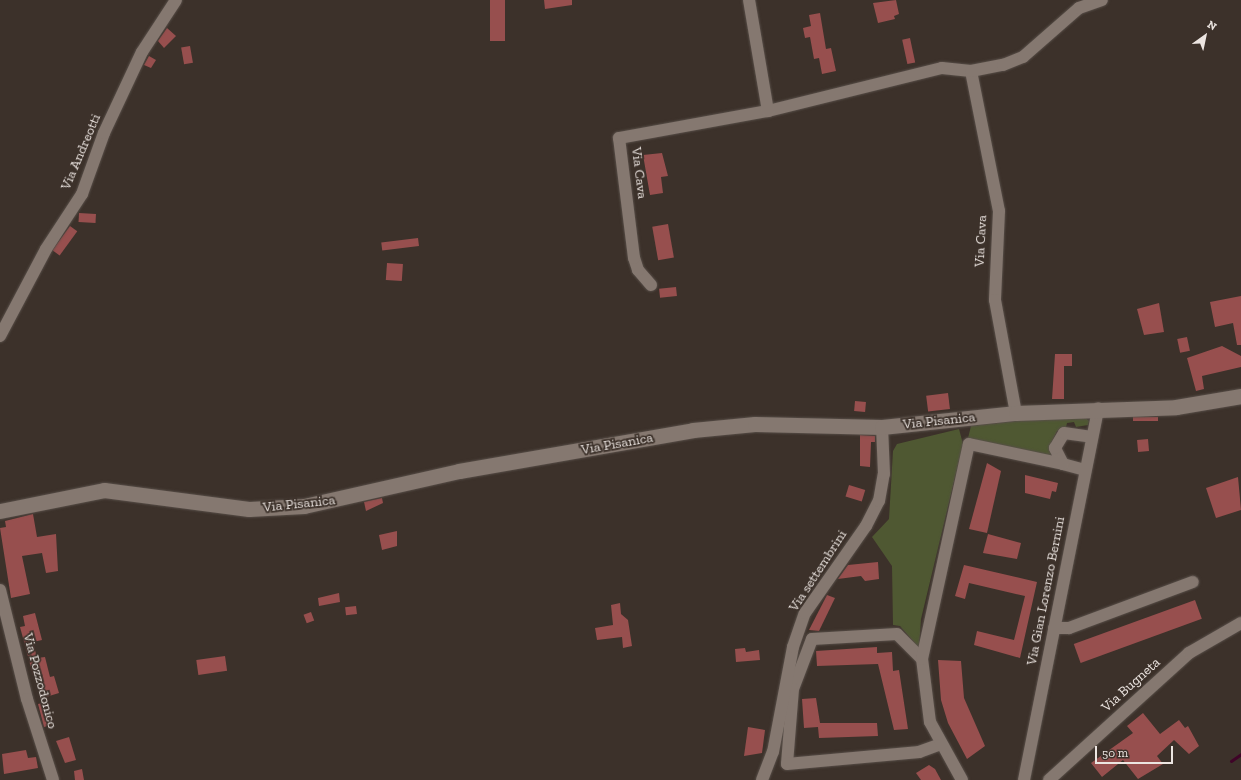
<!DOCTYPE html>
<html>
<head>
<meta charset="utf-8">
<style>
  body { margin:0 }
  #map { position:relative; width:1241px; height:780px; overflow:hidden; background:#3c312a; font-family:"Zilla Slab",serif }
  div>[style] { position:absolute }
  .green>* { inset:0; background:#4f5832 }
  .stream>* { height:3px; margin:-1.5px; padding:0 1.5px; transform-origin:1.5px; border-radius:1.5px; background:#3f0428 }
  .building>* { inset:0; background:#974f4e; transform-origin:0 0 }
  .roads { filter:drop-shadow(0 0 1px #574e48) drop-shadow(0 0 1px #574e48) }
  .minor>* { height:12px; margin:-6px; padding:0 6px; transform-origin:6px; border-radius:6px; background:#857870 }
  .tertiary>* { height:15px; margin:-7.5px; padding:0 7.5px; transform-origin:7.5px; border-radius:7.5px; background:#857870 }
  span { translate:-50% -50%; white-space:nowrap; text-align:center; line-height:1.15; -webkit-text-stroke:3.5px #3c312a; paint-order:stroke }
  .street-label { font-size:14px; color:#ece5e1 }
  .north { position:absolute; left:1185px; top:16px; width:40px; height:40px; -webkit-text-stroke:3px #3c312a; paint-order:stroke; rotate:33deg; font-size:11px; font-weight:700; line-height:16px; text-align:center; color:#ece5e1 }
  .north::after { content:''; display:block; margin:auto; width:14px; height:18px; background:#ece5e1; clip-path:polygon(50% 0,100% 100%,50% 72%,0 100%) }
  .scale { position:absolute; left:1095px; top:746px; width:78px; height:18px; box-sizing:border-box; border:2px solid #ece5e1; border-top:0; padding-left:5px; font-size:12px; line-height:14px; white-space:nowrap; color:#ece5e1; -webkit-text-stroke:3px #3c312a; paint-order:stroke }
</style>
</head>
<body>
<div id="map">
  <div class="green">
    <div style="clip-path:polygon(1061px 416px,1085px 417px,1089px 421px,1088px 425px,1076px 427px,1074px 422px,1067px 423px,1066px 427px,1057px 431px,1051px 443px,1051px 456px,968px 438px,971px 426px)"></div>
    <div style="clip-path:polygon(959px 429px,963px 444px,921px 619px,919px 648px,900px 626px,893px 625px,892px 566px,872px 537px,889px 519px,893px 451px,897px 444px)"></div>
  </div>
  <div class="stream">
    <div style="left:1231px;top:761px;width:12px;rotate:-35deg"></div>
  </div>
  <div class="building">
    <div style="left:490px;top:0;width:15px;height:41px"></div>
    <div style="clip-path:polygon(544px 0,572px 0,572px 5px,545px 9px)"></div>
    <div style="clip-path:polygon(896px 0,899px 14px,894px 16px,895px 19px,878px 23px,873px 3px)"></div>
    <div style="clip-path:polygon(820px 13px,826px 49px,831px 48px,836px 71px,822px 74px,819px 58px,814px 59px,810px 37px,805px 38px,803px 28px,811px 26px,809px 15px)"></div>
    <div style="clip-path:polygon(167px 28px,176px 36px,164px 48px,158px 41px)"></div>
    <div style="left:910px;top:38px;width:25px;height:8px;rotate:78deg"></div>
    <div style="left:190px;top:46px;width:17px;height:9px;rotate:80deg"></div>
    <div style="clip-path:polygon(149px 56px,156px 60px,151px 68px,144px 65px)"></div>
    <div style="clip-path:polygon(662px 153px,668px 176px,661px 177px,663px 193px,650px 195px,643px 155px)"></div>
    <div style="left:79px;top:213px;width:17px;height:9px;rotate:3deg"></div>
    <div style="left:668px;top:224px;width:34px;height:16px;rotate:80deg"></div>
    <div style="left:70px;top:226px;width:9px;height:30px;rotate:36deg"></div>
    <div style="left:418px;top:238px;width:8px;height:37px;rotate:83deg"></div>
    <div style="left:387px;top:263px;width:16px;height:17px;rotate:4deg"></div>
    <div style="left:676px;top:287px;width:9px;height:17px;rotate:84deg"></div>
    <div style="clip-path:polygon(1241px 296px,1241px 345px,1237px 345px,1233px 323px,1215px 327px,1210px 302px)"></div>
    <div style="clip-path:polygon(1159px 303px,1164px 332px,1144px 335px,1137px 309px)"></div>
    <div style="left:1187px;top:337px;width:14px;height:10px;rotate:78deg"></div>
    <div style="clip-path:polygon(1222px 346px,1241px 356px,1241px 367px,1202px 376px,1204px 389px,1196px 391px,1187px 358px)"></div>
    <div style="clip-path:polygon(1055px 354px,1072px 354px,1072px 366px,1064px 366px,1064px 399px,1052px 399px)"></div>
    <div style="left:948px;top:393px;width:16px;height:22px;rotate:83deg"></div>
    <div style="left:855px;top:401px;width:11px;height:10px;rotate:5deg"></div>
    <div style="left:1158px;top:417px;width:4px;height:25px;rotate:90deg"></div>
    <div style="clip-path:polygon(860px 435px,875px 436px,875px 442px,871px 442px,870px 467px,860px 466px)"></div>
    <div style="left:1148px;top:439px;width:12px;height:11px;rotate:85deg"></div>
    <div style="clip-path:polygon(987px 463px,1001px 471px,987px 533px,969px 529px)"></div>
    <div style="clip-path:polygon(1025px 475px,1058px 483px,1056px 492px,1052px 491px,1050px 499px,1025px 493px)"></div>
    <div style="clip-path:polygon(1238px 477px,1241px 510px,1216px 518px,1206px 488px)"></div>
    <div style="left:849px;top:485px;width:17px;height:12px;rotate:17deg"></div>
    <div style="clip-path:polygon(382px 498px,383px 503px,366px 511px,364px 502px)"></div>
    <div style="clip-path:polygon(33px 514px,37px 537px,56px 534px,58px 571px,46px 573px,42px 553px,22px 556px,30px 594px,11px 598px,0 528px,6px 527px,5px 521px)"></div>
    <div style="clip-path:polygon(397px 531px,397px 546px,382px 550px,379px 535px)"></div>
    <div style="clip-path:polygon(988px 534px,1021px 543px,1017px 559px,983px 553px)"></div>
    <div style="clip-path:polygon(878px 562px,879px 579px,865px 581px,861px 576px,838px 579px,848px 565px)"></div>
    <div style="clip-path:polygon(964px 565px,1037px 582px,1020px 658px,974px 645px,977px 631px,1014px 640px,1025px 596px,969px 583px,965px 599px,955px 596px)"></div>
    <div style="clip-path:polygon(339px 593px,340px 602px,319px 606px,318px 598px)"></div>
    <div style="clip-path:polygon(827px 595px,835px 598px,819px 631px,809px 630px)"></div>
    <div style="left:1195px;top:600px;width:20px;height:129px;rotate:70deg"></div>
    <div style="clip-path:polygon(620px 603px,621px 614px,628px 620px,632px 646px,623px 648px,622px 637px,597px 640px,595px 628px,613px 625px,611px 605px)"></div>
    <div style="left:356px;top:606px;width:8px;height:11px;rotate:83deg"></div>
    <div style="left:311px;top:612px;width:9px;height:8px;rotate:69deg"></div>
    <div style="clip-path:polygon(35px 613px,42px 640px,33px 642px,37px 658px,45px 657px,50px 677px,54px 676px,59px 693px,46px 697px,39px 674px,33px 675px,20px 627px,25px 626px,23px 616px)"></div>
    <div style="clip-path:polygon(877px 647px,877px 653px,892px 652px,893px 671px,899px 670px,908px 729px,894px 730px,878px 664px,817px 666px,816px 651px)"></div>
    <div style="clip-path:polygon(745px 648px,746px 652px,759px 650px,760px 660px,736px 662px,735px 649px)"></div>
    <div style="left:225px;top:656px;width:15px;height:29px;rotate:82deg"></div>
    <div style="clip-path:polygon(938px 660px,961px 661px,964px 698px,985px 746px,967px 759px,948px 723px,941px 700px)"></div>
    <div style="clip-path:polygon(816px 698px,820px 723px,877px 723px,878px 736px,819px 738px,818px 727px,804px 728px,802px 699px)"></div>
    <div style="clip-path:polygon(47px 702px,54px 724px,44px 727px,38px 704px)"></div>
    <div style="clip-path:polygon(1143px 713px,1160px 734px,1179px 720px,1185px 728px,1188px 726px,1199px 746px,1189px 754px,1174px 740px,1157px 756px,1163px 764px,1138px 779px,1123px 760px,1102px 777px,1091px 763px,1133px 733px,1127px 726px)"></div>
    <div style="clip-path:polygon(748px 727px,765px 730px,762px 753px,744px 756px)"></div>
    <div style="clip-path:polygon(69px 737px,76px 760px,65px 763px,56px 741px)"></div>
    <div style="clip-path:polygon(26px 750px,28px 758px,36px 757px,38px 768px,4px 774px,2px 754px)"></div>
    <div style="clip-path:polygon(929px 765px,935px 769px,941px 780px,921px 780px,916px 773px)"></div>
    <div style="clip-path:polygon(82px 769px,84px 780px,75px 780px,74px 771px)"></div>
  </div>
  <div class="roads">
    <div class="minor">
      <div style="left:971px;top:71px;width:143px;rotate:78.7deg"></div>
      <div style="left:999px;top:211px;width:89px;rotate:92.6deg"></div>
      <div style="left:995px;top:300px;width:115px;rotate:79.5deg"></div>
      <div style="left:768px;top:111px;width:179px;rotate:-13.9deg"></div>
      <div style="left:942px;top:68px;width:29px;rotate:6deg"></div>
      <div style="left:971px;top:71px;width:33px;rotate:-11deg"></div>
      <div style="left:1003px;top:65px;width:22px;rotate:-22deg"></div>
      <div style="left:1023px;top:57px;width:74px;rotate:-41.2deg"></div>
      <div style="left:1079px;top:8px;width:24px;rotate:-19deg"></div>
      <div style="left:651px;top:285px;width:20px;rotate:-131deg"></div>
      <div style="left:638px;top:270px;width:13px;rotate:-108deg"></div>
      <div style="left:634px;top:258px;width:121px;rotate:-97.1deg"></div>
      <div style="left:619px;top:138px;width:151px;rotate:-10.3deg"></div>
      <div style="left:768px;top:111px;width:113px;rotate:-99.7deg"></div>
      <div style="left:0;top:336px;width:98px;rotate:-62.1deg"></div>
      <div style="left:46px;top:249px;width:66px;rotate:-56.8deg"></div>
      <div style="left:82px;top:194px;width:65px;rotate:-70.2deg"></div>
      <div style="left:104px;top:133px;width:89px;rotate:-64.9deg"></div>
      <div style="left:142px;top:52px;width:62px;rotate:-56.8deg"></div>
      <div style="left:1085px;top:470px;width:23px;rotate:-165deg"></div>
      <div style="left:1063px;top:464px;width:18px;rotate:-117deg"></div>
      <div style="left:1055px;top:448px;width:17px;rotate:-59deg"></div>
      <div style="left:1064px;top:433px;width:28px;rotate:8deg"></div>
      <div style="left:0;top:590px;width:112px;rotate:76.1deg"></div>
      <div style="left:27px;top:699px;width:85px;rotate:72.2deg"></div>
      <div style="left:1054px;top:628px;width:15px"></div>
      <div style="left:1069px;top:628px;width:132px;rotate:-20.4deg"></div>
      <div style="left:922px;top:659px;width:35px;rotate:-135deg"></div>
      <div style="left:897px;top:634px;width:85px;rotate:176.6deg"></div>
      <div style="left:812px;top:639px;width:53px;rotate:110.8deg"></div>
      <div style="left:793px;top:689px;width:75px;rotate:94.6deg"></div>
      <div style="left:787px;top:764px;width:133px;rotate:-5.2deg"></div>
      <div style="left:919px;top:752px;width:23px;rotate:-20deg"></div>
      <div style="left:762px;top:780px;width:30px;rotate:-69deg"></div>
      <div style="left:773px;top:752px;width:107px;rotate:-79.2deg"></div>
      <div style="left:793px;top:647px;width:36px;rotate:-71deg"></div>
      <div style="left:805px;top:613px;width:106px;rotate:-55deg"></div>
      <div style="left:866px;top:526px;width:28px;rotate:-63deg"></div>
      <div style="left:879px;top:501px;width:27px;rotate:-80deg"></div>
      <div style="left:884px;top:474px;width:47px;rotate:-92.4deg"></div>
      <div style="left:962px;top:780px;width:66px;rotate:-118.9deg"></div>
      <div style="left:930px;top:722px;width:64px;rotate:-97.2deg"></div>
      <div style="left:922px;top:659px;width:220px;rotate:-77.7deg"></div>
      <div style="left:969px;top:444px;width:96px;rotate:12deg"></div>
      <div style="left:1024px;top:780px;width:379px;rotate:-78.7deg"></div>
      <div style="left:1049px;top:780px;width:189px;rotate:-42.2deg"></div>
      <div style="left:1189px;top:653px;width:60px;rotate:-30deg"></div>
    </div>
    <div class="tertiary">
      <div style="left:0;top:511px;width:106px;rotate:-11.4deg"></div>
      <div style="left:104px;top:490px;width:146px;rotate:7.5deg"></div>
      <div style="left:249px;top:509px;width:55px;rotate:-3.1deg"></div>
      <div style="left:304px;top:506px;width:159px;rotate:-12.7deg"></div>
      <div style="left:459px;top:471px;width:238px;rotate:-9.9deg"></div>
      <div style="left:693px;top:430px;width:62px;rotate:-5.5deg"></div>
      <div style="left:755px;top:424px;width:127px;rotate:1.4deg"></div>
      <div style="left:882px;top:427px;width:135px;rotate:-6deg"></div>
      <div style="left:1016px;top:413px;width:160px;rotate:-2.1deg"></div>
      <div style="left:1176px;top:407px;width:66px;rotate:-9.6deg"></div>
    </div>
  </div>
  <div class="street-label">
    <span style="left:81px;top:152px;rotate:-67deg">Via Andreotti</span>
    <span style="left:639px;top:173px;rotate:83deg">Via Cava</span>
    <span style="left:981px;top:241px;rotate:-87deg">Via Cava</span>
    <span style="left:939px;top:421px;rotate:-6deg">Via Pisanica</span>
    <span style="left:617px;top:444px;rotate:-10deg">Via Pisanica</span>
    <span style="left:299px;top:504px;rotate:-6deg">Via Pisanica</span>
    <span style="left:818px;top:571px;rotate:-57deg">Via settembrini</span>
    <span style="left:1046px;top:591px;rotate:-79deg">Via Gian Lorenzo Bernini</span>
    <span style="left:40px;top:681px;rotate:75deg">Via Pozzodonico</span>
    <span style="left:1131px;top:685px;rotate:-42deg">Via Bugneta</span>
  </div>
  <div class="north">N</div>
  <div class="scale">50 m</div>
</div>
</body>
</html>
